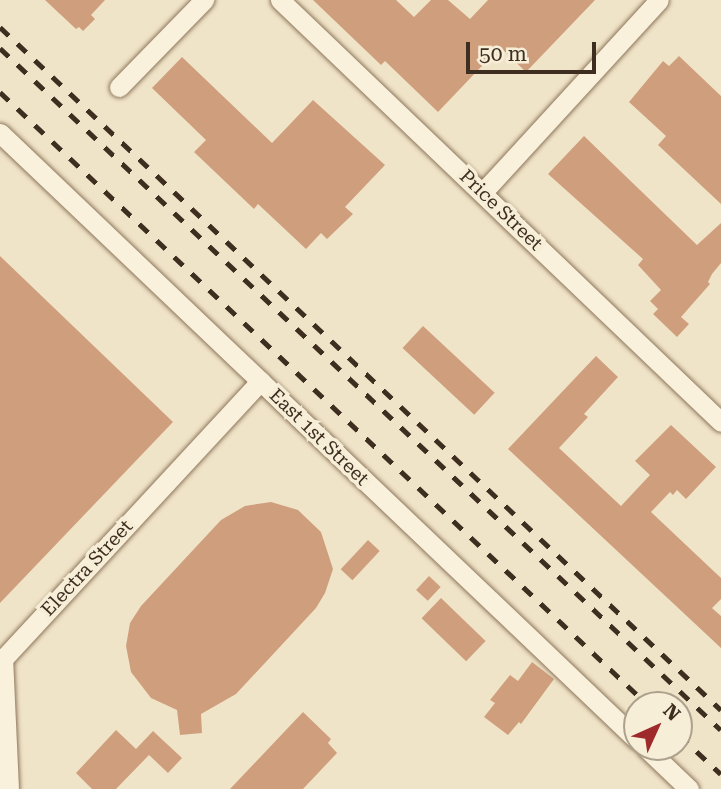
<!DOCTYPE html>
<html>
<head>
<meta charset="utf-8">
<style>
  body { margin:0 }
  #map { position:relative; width:721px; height:789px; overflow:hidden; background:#f0e4c8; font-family:"Roboto Serif",serif }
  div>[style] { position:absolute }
  .building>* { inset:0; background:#cf9f7d; transform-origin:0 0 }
  .roads { filter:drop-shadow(0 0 2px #8d765c) drop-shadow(0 0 2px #8d765c) }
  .street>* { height:19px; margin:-9.5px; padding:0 9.5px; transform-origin:9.5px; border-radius:9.5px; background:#faf1dc }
  .rail>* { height:5px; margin-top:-2.5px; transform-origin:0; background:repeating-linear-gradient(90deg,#3d2e20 0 12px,transparent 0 24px) }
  span { translate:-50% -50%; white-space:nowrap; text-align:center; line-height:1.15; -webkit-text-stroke:7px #f7eed8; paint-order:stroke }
  .street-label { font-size:19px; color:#3d2e20 }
  .north { position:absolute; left:623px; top:691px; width:70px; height:70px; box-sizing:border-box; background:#f7eed8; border:2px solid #ada18e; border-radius:50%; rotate:45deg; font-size:19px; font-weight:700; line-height:28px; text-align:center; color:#3d2e20 }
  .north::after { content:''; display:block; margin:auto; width:24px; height:32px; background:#9e2a2b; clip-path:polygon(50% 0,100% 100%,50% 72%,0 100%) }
  .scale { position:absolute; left:466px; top:42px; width:130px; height:32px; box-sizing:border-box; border:4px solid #3d2e20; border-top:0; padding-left:9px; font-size:21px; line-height:24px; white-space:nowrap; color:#3d2e20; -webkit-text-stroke:5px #f7eed8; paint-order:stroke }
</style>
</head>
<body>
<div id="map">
  <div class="building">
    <div style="clip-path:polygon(45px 0,105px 0,91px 15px,95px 19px,83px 31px,79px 27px,76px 29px)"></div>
    <div style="clip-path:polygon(313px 0,396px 0,414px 17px,431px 0,448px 0,470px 19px,488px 0,595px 0,526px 72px,500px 47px,438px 112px,385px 61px,381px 65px)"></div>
    <div style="clip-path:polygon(679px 56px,721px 96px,721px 204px,658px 145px,666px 136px,629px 102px,663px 61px,669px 66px)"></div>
    <div style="clip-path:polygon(182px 57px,272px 143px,313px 100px,385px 165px,345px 207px,353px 214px,327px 239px,321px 233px,306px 249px,258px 204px,254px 209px,194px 152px,206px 140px,152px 88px)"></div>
    <div style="clip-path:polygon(584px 136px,697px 245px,721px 223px,721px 263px,712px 274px,708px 282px,710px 284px,681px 317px,689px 324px,677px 337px,653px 314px,658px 309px,650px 301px,661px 290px,638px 265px,643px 259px,548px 174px)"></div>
    <div style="clip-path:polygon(0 256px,173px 422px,0 603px)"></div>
    <div style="left:423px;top:326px;width:98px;height:30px;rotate:43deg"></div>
    <div style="clip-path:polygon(596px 356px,618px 377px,584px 414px,588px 417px,559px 448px,621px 506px,650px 475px,635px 461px,671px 425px,716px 467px,686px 499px,677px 490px,673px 495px,670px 492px,651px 512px,721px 578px,721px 599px,712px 608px,721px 616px,721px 648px,508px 449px)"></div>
    <div style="clip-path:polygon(271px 502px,298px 510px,321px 532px,333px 569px,325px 593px,316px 608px,236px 694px,201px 714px,202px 733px,180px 735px,177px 710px,151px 698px,131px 672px,126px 646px,130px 623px,141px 606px,221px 520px,245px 506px)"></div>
    <div style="left:368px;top:540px;width:16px;height:40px;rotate:43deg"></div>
    <div style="left:429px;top:576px;width:16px;height:19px;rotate:43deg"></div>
    <div style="left:441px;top:598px;width:62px;height:28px;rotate:44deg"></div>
    <div style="clip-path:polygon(532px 662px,554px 679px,521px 724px,519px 722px,508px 735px,484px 717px,495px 703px,490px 700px,510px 675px,518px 681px)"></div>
    <div style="clip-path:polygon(303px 712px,331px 739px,328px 743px,337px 753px,303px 789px,230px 789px)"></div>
    <div style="clip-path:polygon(116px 730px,136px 749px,153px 731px,182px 758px,168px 773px,149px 755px,116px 789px,92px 789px,76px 773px)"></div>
  </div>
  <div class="roads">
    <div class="street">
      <div style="left:280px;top:0;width:610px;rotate:43.74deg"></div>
      <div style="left:119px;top:87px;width:122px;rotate:-45.7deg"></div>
      <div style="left:0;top:133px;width:880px;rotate:43.62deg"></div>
      <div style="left:483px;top:192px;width:260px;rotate:-47.5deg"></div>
      <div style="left:645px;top:747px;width:61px;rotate:43.7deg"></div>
      <div style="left:9px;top:789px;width:130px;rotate:-92.6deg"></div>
      <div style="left:3px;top:659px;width:379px;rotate:-47.2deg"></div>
    </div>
  </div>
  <div class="rail">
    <div style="left:0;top:27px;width:993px;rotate:43.45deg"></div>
    <div style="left:0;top:48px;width:992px;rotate:43.41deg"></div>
    <div style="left:0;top:92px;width:892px;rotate:43.41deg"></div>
    <div style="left:679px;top:735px;width:57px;rotate:42.9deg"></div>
  </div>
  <div class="street-label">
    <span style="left:501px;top:210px;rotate:44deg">Price Street</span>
    <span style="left:319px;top:437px;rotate:44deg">East 1st Street</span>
    <span style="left:87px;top:568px;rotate:-47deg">Electra Street</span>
  </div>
  <div class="north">N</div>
  <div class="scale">50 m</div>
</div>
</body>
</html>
